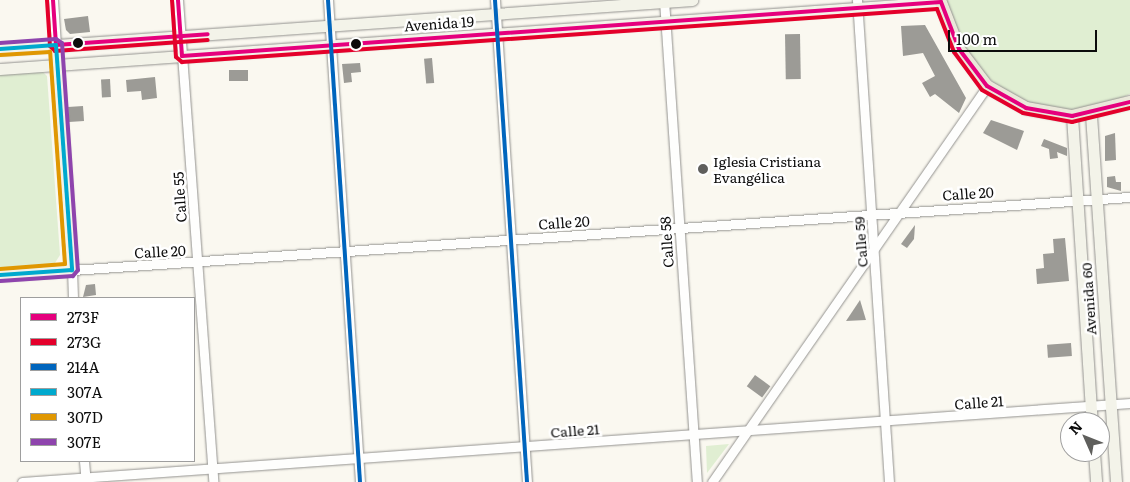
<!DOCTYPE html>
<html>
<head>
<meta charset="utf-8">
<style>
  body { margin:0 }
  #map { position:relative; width:1130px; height:482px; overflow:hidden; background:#faf8f0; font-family:Literata,serif }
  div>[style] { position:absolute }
  .green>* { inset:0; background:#e0eed2 }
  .building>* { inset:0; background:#9c9b96; transform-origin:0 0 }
  .roads { filter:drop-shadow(0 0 1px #93928f) drop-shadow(0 0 1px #93928f) }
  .street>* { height:9px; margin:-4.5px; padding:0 4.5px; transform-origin:4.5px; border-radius:4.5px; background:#fefefd }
  .secondary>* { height:11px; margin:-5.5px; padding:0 5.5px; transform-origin:5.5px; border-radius:5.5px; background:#f3f3e9 }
  .primary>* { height:12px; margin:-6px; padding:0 6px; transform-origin:6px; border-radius:6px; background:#eae8da }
  .bus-1>* { height:4px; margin:-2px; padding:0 2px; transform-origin:2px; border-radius:2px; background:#e5007d }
  .bus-2>* { height:4px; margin:-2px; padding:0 2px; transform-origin:2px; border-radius:2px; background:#e4002b }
  .bus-3>* { height:4px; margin:-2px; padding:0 2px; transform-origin:2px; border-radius:2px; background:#0065bd }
  .bus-4>* { height:4px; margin:-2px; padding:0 2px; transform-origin:2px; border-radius:2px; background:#00a9ce }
  .bus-5>* { height:4px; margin:-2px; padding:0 2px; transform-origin:2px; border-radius:2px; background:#e09701 }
  .bus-6>* { height:4px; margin:-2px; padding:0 2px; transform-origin:2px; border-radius:2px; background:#8e44ad }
  .dots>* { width:14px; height:14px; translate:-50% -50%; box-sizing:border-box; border:2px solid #fff; border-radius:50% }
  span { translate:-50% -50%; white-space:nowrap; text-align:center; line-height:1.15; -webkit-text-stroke:5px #fff; paint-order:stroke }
  .street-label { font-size:14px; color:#0c0c0c }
  .poi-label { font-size:14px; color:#0c0c0c }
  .left { translate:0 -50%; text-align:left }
  .legend { position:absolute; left:20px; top:297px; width:175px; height:165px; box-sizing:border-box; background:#fff; border:1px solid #9e9e9e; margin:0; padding:6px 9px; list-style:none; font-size:15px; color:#0c0c0c }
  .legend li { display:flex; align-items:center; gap:10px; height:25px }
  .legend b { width:25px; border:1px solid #9e9e9e }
  .north { position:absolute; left:1060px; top:412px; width:50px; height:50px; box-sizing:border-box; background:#fff; border:1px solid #9e9e9e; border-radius:50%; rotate:314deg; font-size:14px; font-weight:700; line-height:20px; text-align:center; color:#0c0c0c }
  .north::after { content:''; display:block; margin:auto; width:18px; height:22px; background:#5f5f5c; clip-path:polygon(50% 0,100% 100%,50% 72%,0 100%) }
  .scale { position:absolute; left:948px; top:30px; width:149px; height:22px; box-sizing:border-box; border:2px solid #0c0c0c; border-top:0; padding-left:6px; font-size:15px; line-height:18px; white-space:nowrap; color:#0c0c0c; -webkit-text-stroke:4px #fff; paint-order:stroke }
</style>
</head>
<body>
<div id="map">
  <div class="green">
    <div style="clip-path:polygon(943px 0,1130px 0,1130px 94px,1090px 112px,1063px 113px,1008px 96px,966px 56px)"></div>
    <div style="clip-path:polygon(41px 70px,47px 76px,60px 255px,53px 266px,0 270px,0 73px)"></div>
    <div style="clip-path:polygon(729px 444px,707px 473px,706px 446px)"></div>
  </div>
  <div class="building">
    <div style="clip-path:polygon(88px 16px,90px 32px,70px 34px,66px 30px,64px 19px)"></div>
    <div style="clip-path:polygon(925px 25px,966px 98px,959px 113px,935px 94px,930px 97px,922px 83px,935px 76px,923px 53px,903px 56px,901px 26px)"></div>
    <div style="left:800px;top:34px;width:45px;height:15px;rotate:89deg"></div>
    <div style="left:432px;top:58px;width:25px;height:8px;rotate:85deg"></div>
    <div style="clip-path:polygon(360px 63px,361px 72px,351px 73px,352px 82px,344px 83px,342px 64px)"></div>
    <div style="left:248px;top:70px;width:11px;height:19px;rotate:90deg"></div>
    <div style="clip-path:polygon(155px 77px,157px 98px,142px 100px,141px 91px,127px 92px,126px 80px)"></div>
    <div style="left:110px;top:79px;width:18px;height:9px;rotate:87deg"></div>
    <div style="left:83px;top:106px;width:15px;height:15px;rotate:86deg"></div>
    <div style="clip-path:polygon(991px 120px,1024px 131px,1017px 150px,983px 133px)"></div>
    <div style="clip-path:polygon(1115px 133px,1116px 160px,1105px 161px,1105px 136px)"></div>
    <div style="clip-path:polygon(1044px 139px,1067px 148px,1067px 156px,1057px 152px,1058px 158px,1050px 159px,1049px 149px,1041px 146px)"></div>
    <div style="clip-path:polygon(1115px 176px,1116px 182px,1121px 182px,1121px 191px,1107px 187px,1107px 177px)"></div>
    <div style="clip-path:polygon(915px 225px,914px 239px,907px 248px,901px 244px)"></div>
    <div style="clip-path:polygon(1065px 238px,1069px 281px,1037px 284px,1036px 269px,1044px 268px,1043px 254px,1054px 253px,1053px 239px)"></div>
    <div style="clip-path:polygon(95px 284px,96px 295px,83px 297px,86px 285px)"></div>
    <div style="clip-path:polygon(860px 300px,866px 320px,846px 321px)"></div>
    <div style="left:1071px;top:343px;width:13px;height:24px;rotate:86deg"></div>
    <div style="left:755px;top:375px;width:19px;height:14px;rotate:36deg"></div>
  </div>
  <div class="roads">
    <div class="street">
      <div style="left:53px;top:0;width:45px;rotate:86.2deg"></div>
      <div style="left:178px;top:0;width:483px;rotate:85.8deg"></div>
      <div style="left:328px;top:0;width:483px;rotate:86.2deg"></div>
      <div style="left:495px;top:0;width:483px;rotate:86.2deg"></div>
      <div style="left:664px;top:0;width:483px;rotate:86.1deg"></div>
      <div style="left:857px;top:0;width:483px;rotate:86.2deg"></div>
      <div style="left:73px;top:298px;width:28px;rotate:-92deg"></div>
      <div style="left:72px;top:270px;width:1061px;rotate:-3.95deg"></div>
      <div style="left:84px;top:461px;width:21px;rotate:85deg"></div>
      <div style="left:22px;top:482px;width:1111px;rotate:-4.08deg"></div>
      <div style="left:712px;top:482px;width:482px;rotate:-55.2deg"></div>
    </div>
    <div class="secondary">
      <div style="left:0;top:49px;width:694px;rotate:-4.05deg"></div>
      <div style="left:0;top:69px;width:943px;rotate:-4.07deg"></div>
      <div style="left:1091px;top:115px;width:368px;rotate:86.1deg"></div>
      <div style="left:1072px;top:116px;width:307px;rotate:86.3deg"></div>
      <div style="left:0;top:275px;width:72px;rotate:-4deg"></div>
      <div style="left:72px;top:270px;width:226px;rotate:-94.1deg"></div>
      <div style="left:1094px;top:452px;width:30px;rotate:86deg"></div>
    </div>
    <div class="primary">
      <div style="left:940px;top:0;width:53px;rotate:68.8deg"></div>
      <div style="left:959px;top:49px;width:46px;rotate:52.9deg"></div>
      <div style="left:987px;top:86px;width:45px;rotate:29.4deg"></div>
      <div style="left:1026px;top:108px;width:47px;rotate:9.9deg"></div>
      <div style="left:1072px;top:116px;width:60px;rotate:-13.6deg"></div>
    </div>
  </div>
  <div class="bus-1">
    <div style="left:53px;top:0;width:45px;rotate:86.2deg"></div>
    <div style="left:56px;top:45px;width:152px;rotate:-4.1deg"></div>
    <div style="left:178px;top:0;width:56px;rotate:85.9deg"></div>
    <div style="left:182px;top:56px;width:761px;rotate:-4.07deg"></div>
    <div style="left:941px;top:2px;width:50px;rotate:69deg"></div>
    <div style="left:959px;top:49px;width:46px;rotate:52.9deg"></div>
    <div style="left:987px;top:86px;width:45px;rotate:29.4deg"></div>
    <div style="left:1026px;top:108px;width:47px;rotate:9.9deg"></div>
    <div style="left:1072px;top:116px;width:60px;rotate:-13.6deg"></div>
  </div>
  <div class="bus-2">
    <div style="left:47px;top:0;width:46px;rotate:86.3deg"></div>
    <div style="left:50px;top:46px;width:7px;rotate:45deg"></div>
    <div style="left:55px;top:51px;width:153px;rotate:-4.1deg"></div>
    <div style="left:172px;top:0;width:57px;rotate:86deg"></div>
    <div style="left:176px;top:57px;width:8px;rotate:40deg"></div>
    <div style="left:182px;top:62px;width:757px;rotate:-4.02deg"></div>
    <div style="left:937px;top:9px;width:46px;rotate:68.4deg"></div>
    <div style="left:954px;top:52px;width:47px;rotate:53.6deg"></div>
    <div style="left:982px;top:90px;width:47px;rotate:29.3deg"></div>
    <div style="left:1023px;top:113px;width:50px;rotate:10.4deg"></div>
    <div style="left:1072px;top:122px;width:60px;rotate:-13.6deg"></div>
  </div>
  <div class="bus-3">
    <div style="left:328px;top:0;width:483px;rotate:86.2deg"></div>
    <div style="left:495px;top:0;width:483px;rotate:86.2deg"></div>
  </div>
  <div class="bus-4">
    <div style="left:0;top:49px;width:56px;rotate:-4.1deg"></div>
    <div style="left:56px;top:45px;width:226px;rotate:85.9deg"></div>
    <div style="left:72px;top:270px;width:72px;rotate:176deg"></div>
  </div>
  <div class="bus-5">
    <div style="left:0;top:269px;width:65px;rotate:-4.4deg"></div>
    <div style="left:65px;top:264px;width:213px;rotate:-94deg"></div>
    <div style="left:50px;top:52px;width:50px;rotate:176.6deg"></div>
  </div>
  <div class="bus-6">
    <div style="left:0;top:43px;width:56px;rotate:-4.1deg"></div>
    <div style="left:56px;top:39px;width:7px;rotate:34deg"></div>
    <div style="left:62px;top:43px;width:228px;rotate:86deg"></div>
    <div style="left:78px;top:270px;width:8px;rotate:130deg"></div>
    <div style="left:73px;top:276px;width:73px;rotate:176.1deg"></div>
  </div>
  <div class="dots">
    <div style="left:78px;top:43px;background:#0c0c0c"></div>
    <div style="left:356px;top:44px;background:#0c0c0c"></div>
    <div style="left:703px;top:169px;background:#5f5f5c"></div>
  </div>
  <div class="street-label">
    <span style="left:439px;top:23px;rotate:-4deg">Avenida 19</span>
    <span style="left:968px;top:193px;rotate:-4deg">Calle 20</span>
    <span style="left:179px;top:197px;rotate:-94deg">Calle 55</span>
    <span style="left:564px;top:222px;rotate:-4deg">Calle 20</span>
    <span style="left:666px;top:242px;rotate:-94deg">Calle 58</span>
    <span style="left:860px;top:242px;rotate:-94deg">Calle 59</span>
    <span style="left:160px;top:251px;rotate:-3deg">Calle 20</span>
    <span style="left:1088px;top:299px;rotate:-94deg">Avenida 60</span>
    <span style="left:979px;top:402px;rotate:-4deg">Calle 21</span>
    <span style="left:575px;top:430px;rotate:-4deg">Calle 21</span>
  </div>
  <div class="poi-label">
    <span class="left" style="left:713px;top:169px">Iglesia Cristiana<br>Evangélica</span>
  </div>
  <ul class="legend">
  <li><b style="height:6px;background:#e5007d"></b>273F</li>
  <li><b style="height:6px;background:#e4002b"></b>273G</li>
  <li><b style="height:6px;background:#0065bd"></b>214A</li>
  <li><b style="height:6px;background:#00a9ce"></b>307A</li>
  <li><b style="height:6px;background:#e09701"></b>307D</li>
  <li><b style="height:6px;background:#8e44ad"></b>307E</li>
  </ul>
  <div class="north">N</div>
  <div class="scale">100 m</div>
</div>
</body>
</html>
